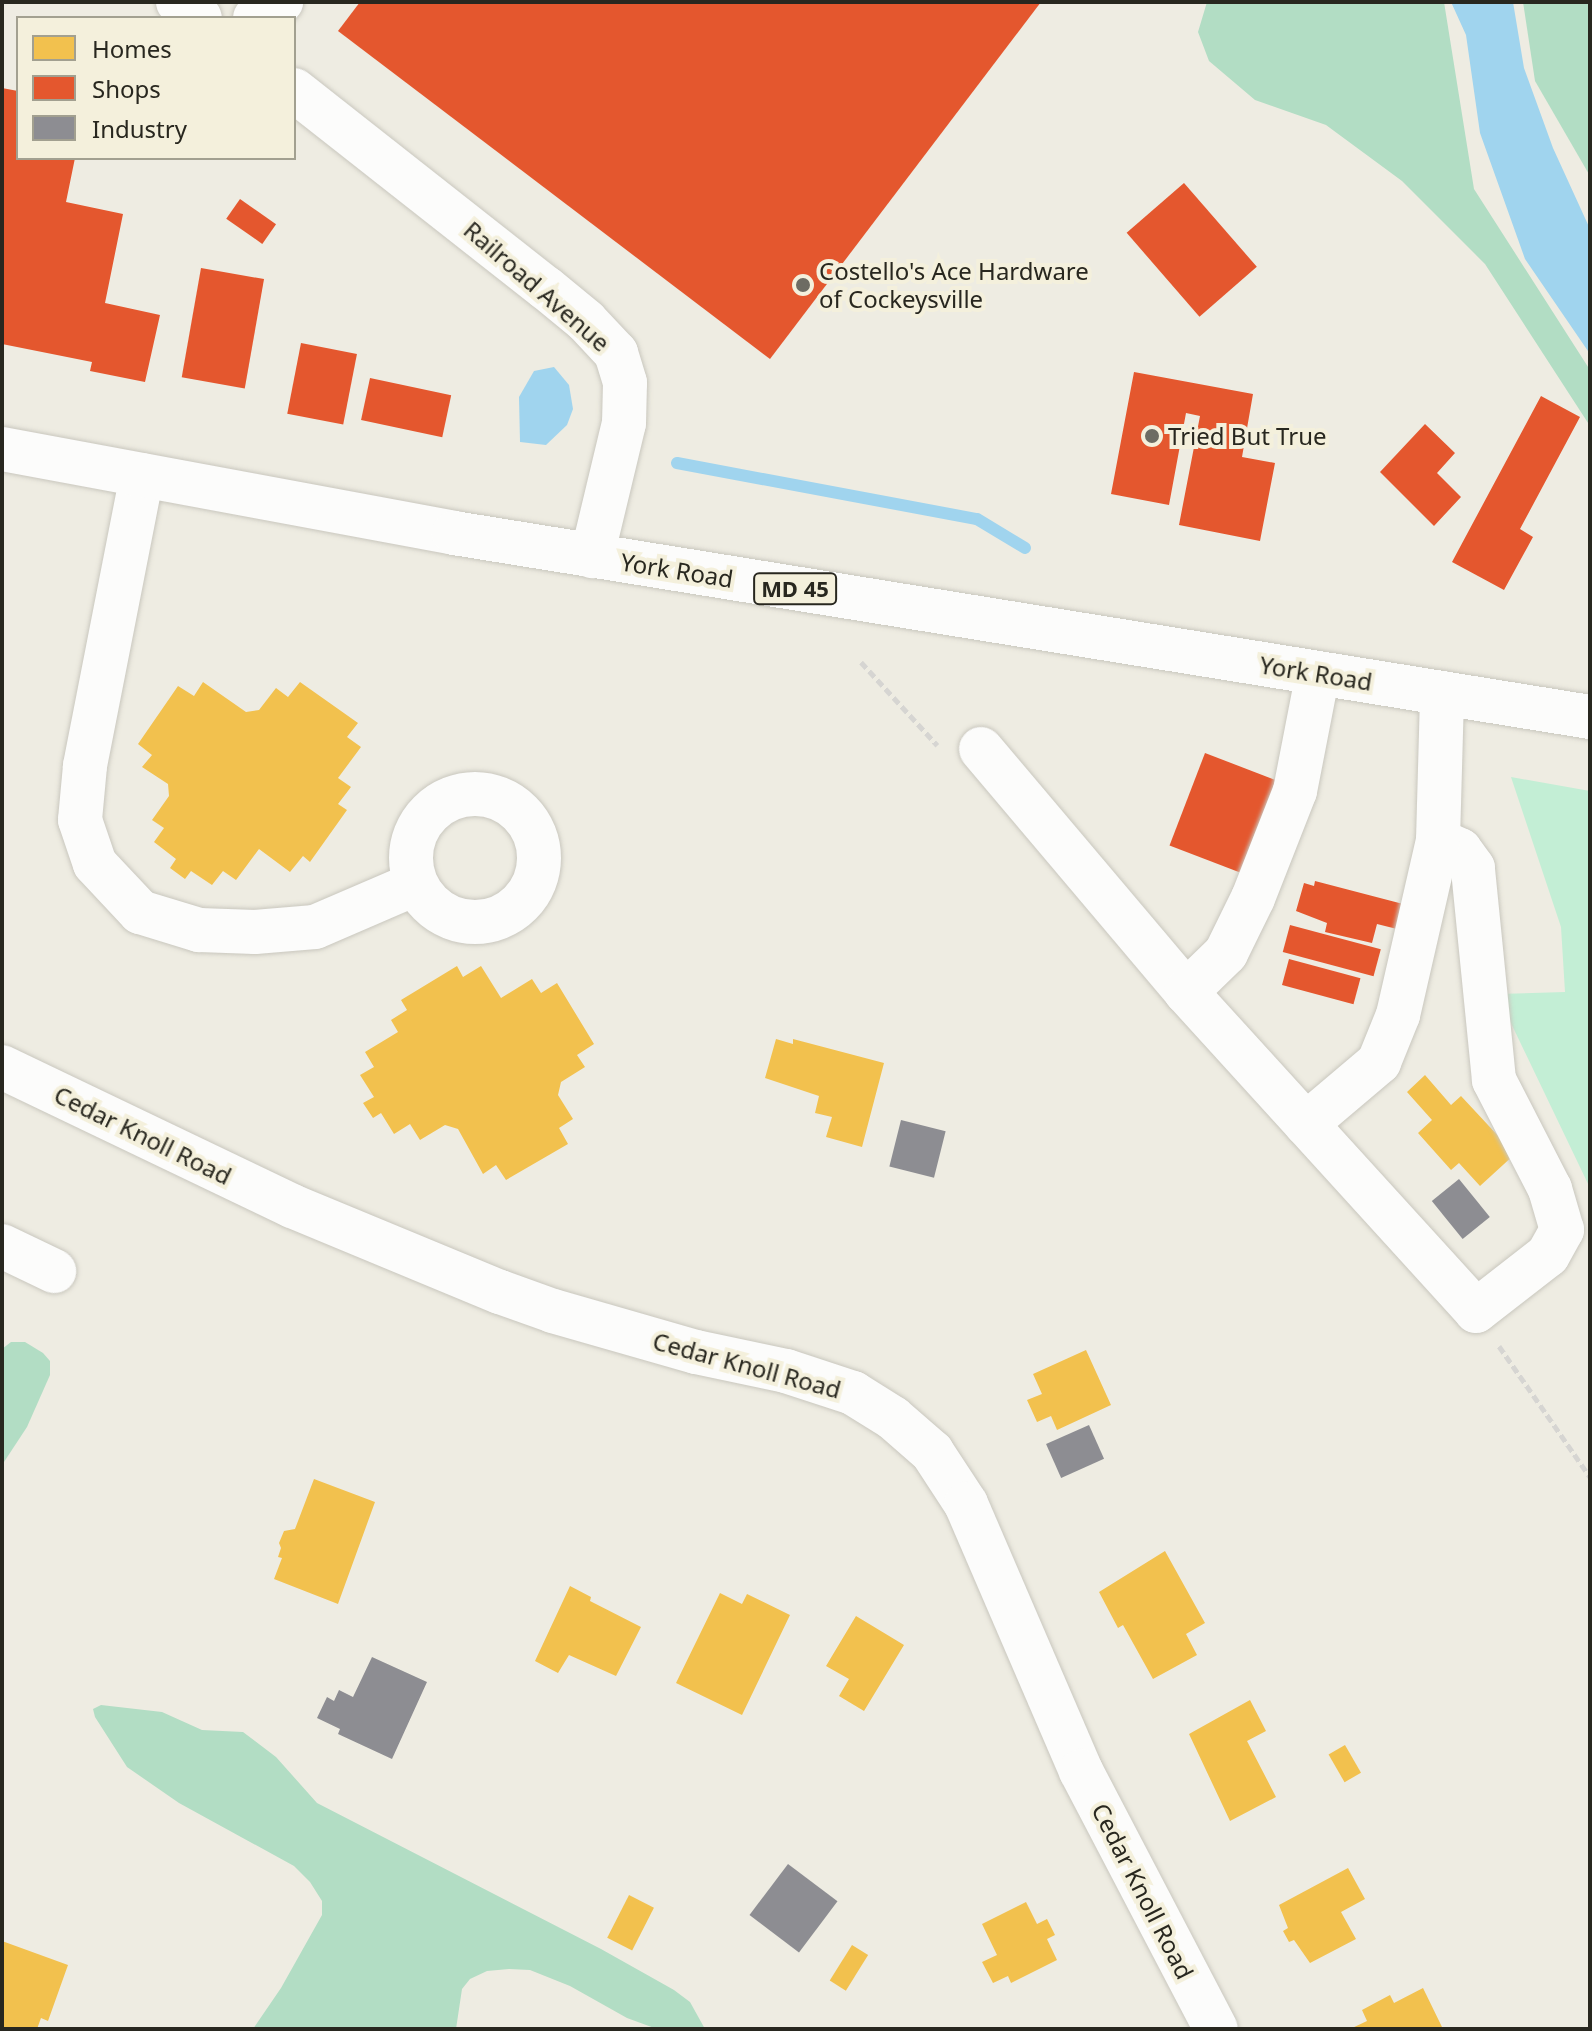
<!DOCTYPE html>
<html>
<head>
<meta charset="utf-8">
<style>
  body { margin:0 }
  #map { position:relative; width:1592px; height:2031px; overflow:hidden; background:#eeece2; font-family:"Noto Sans",sans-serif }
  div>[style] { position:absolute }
  .green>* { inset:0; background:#c3eed5 }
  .forest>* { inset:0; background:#b2ddc4 }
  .water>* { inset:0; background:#a0d4ee }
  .homes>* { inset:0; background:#f2c14e; transform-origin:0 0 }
  .shops>* { inset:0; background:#e4572e; transform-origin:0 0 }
  .industry>* { inset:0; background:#8d8d92; transform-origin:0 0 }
  .stream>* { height:12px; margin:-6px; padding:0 6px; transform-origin:6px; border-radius:6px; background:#a0d4ee }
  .path>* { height:5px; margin-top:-2.5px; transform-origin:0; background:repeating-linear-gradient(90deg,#d6d5d2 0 8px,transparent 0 12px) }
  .roads { filter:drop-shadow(0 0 2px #c9c7be) drop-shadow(0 0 2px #c9c7be) }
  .minor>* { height:44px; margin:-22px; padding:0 22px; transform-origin:22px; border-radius:22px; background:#fcfcfb }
  .minor>.ring { margin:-22px; padding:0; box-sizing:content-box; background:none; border:44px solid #fcfcfb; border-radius:50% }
  .major>* { height:44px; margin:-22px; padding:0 22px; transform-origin:22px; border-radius:22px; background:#fcfcfb }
  .dots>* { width:22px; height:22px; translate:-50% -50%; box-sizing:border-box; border:4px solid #f4f0dc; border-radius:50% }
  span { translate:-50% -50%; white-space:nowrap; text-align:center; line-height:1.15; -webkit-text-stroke:8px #f4f0dc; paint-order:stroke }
  .shield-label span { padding:2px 6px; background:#f4f0dc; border:2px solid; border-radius:6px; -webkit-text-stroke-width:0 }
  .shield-label { font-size:22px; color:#28271f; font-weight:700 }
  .poi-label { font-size:24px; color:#28271f }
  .left { translate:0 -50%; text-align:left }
  .street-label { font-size:24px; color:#28271f }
  .frame { position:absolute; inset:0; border:4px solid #28271f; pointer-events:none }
  .legend { position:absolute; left:16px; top:16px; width:280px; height:144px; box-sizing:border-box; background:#f4f0dc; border:2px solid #a2a090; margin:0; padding:10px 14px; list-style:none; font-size:24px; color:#28271f }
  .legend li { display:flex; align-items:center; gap:16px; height:40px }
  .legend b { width:40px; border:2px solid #a2a090 }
</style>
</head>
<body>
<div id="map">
  <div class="green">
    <div style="clip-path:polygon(1511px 777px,1590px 791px,1590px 1188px,1497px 994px,1565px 992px,1561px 927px)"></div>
  </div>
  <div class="forest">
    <div style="clip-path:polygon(1207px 2px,1444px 2px,1474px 189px,1590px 370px,1590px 426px,1485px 264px,1402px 181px,1326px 125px,1255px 100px,1209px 61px,1198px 32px)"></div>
    <div style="clip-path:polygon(1523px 2px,1590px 2px,1590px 176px,1535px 81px)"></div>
    <div style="clip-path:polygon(11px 1342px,25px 1342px,43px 1353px,50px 1361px,50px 1375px,27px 1427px,2px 1465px,2px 1349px)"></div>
    <div style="clip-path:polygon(101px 1705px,162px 1712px,202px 1730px,243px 1732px,276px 1757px,317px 1803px,601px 1949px,674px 1990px,690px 2002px,705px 2029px,657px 2029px,627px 2018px,570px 1986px,530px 1970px,509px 1969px,487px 1971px,470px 1979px,462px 1989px,456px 2029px,253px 2029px,281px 1988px,322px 1915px,322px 1901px,310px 1882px,294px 1866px,179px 1803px,127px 1767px,95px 1717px,93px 1709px)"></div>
  </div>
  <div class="water">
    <div style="clip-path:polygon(1451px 2px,1513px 2px,1524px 68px,1553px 148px,1590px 229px,1590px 354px,1525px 259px,1480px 133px,1466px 35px)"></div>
    <div style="clip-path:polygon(554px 367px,569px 385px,573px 409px,567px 425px,546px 445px,520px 442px,519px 397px,534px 371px)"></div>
  </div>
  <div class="homes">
    <div style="clip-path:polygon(203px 682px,246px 712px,259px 710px,276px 688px,288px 697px,300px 682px,358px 723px,347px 737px,361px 747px,338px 778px,351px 787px,338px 804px,347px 810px,310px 862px,303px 856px,290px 872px,259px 849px,236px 880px,223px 871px,212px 885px,191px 871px,185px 879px,170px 868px,176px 859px,154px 842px,164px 828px,152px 820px,169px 796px,168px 784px,142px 767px,152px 755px,138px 744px,178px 686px,194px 696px)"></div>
    <div style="clip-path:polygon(457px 966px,463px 977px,481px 966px,501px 998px,532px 979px,541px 993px,557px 983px,594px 1044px,577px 1055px,585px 1067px,561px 1082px,558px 1095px,573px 1119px,559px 1128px,568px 1144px,506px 1180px,496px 1165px,483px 1174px,458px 1129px,445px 1125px,420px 1140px,410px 1124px,394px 1134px,381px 1113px,373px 1118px,363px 1103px,374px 1097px,360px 1075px,374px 1067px,365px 1052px,398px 1032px,391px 1020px,407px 1010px,401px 1000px)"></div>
    <div style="clip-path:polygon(776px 1039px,793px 1044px,793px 1039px,884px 1063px,862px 1147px,826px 1137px,832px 1117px,815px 1113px,819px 1096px,765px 1078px)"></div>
    <div style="clip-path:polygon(1425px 1075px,1451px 1105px,1461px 1096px,1515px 1154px,1480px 1186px,1459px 1163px,1451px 1170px,1418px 1133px,1432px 1120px,1407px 1092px)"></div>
    <div style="clip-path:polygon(1086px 1350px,1111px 1405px,1057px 1430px,1051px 1416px,1037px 1422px,1027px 1400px,1042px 1394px,1033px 1374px)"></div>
    <div style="clip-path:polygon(314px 1479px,375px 1502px,338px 1604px,274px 1579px,282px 1558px,278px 1557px,281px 1548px,279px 1543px,284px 1531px,295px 1529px)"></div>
    <div style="clip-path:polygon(1165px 1551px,1205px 1623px,1186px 1634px,1197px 1655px,1153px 1679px,1123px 1625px,1118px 1628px,1099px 1592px)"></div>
    <div style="clip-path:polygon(570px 1586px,591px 1597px,590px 1601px,641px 1627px,616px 1676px,569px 1655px,558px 1673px,535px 1661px)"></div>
    <div style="clip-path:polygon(720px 1593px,742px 1604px,747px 1594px,790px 1615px,742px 1715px,676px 1683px)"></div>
    <div style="clip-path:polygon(856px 1616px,904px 1645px,864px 1711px,839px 1696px,849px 1679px,826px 1666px)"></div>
    <div style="clip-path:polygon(1250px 1700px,1266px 1731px,1247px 1741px,1276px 1797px,1230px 1821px,1189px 1734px)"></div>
    <div style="left:1345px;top:1745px;width:32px;height:19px;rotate:60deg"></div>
    <div style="clip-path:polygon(1348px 1868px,1365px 1899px,1341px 1912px,1356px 1939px,1310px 1963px,1294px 1940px,1289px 1942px,1283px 1931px,1288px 1928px,1279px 1905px)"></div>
    <div style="left:629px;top:1895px;width:28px;height:48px;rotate:27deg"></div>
    <div style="clip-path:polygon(1026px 1902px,1037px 1924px,1047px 1919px,1055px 1935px,1047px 1939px,1057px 1960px,1011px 1983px,1008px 1976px,993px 1983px,982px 1962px,997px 1955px,982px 1924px)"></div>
    <div style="clip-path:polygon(2px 1941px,68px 1965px,48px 2021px,41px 2018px,37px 2029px,2px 2029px)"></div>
    <div style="left:852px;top:1945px;width:19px;height:42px;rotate:32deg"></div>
    <div style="clip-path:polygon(1423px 1988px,1442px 2027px,1350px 2029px,1367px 2021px,1362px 2010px,1390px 1995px,1394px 2003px)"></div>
  </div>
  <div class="shops">
    <div style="clip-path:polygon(360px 2px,1041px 2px,770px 359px,338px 31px)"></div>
    <div style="clip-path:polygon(2px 88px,18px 91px,18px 158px,75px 158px,66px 202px,123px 214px,105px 303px,160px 315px,145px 382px,90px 371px,92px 362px,2px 344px)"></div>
    <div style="left:1184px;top:183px;width:111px;height:76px;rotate:49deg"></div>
    <div style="left:240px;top:199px;width:44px;height:24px;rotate:35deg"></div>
    <div style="left:201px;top:268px;width:64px;height:111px;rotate:10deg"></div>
    <div style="left:301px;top:343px;width:57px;height:72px;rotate:11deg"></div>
    <div style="clip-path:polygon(1134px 372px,1253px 394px,1242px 457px,1275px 463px,1260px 541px,1179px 525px,1200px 416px,1186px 413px,1169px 505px,1111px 494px)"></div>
    <div style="left:370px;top:378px;width:83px;height:43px;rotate:12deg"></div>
    <div style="clip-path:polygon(1541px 396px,1580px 417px,1520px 529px,1533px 537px,1504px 590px,1452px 562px)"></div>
    <div style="clip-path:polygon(1425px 424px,1455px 453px,1437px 473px,1461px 497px,1434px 526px,1380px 472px)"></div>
    <div style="left:1205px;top:753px;width:79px;height:99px;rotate:21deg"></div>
    <div style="clip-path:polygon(1315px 881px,1403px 904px,1397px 929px,1377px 924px,1372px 943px,1325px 932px,1327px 923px,1296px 911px,1304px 883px,1314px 886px)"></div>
    <div style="left:1290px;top:925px;width:94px;height:28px;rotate:15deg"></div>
    <div style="left:1289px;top:959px;width:74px;height:27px;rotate:15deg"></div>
  </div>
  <div class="industry">
    <div style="left:901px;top:1120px;width:46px;height:48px;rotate:14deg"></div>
    <div style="left:1459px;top:1179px;width:49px;height:35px;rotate:51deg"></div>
    <div style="left:1089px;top:1425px;width:37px;height:47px;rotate:66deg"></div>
    <div style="clip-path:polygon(372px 1657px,427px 1682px,392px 1759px,338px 1734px,340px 1729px,317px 1718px,327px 1697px,334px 1701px,339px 1690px,353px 1697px)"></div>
    <div style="left:788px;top:1864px;width:62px;height:64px;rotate:37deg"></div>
  </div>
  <div class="stream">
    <div style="left:677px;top:463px;width:305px;rotate:10.6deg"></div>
    <div style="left:977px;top:519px;width:56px;rotate:31.1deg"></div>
  </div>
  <div class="path">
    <div style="left:861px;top:662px;width:113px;rotate:47.5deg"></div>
    <div style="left:1499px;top:1346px;width:160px;rotate:55.2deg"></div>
  </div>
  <div class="roads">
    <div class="minor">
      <div style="left:178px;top:2px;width:27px;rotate:36deg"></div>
      <div style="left:255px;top:18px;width:31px;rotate:-32deg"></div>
      <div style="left:294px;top:90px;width:320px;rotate:38.2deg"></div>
      <div style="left:546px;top:288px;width:52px;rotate:39.5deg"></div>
      <div style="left:586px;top:321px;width:44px;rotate:46.8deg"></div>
      <div style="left:616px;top:353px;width:31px;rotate:73deg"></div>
      <div style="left:625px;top:383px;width:40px;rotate:91.4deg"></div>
      <div style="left:624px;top:423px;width:137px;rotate:103.5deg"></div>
      <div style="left:142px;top:475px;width:297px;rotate:101.1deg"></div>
      <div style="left:85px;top:766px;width:54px;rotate:95.3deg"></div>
      <div style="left:80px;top:820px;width:46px;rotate:71.2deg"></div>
      <div style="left:95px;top:864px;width:66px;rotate:46.8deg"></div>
      <div style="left:140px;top:912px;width:62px;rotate:17deg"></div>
      <div style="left:199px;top:930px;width:56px;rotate:2deg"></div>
      <div style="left:255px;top:932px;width:60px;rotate:-4.8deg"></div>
      <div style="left:315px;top:927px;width:109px;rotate:-23.3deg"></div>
      <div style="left:981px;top:749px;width:318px;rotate:49.8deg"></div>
      <div style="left:1186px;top:992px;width:431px;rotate:47.7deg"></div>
      <div style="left:1476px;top:1311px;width:91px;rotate:-37.9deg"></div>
      <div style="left:1548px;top:1255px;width:29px;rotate:-61deg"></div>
      <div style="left:1562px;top:1230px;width:43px;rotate:-106.3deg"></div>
      <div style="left:1550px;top:1189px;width:123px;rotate:-117.2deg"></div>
      <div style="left:1494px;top:1080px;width:213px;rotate:-95.7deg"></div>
      <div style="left:1473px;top:868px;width:22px;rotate:-126deg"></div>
      <div style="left:1460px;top:850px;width:24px;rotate:-156deg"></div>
      <div class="ring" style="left:411px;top:794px;width:84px;height:84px"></div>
      <div style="left:1186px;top:992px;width:56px;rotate:-44.3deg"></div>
      <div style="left:1226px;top:953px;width:61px;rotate:-63.9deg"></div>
      <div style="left:1253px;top:898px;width:115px;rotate:-68.6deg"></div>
      <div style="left:1295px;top:791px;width:120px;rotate:-79deg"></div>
      <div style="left:2px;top:1067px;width:322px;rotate:25.6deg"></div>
      <div style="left:292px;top:1206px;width:225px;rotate:22.5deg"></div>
      <div style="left:500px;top:1292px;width:56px;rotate:19.7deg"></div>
      <div style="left:553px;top:1311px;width:149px;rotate:16deg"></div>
      <div style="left:696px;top:1352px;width:92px;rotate:11.9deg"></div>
      <div style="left:786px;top:1371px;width:71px;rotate:18.2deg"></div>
      <div style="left:853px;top:1393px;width:47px;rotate:32deg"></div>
      <div style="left:893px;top:1418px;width:52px;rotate:41.1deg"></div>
      <div style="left:932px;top:1452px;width:62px;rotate:56.8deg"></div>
      <div style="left:966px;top:1504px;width:291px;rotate:66.7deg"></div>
      <div style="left:1081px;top:1771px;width:291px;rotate:62.4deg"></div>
      <div style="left:1306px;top:1124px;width:96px;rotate:-40.3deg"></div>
      <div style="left:1379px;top:1062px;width:51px;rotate:-68deg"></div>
      <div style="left:1398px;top:1015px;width:180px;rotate:-77.1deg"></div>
      <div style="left:1438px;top:840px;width:147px;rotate:-88.4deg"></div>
      <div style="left:2px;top:1246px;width:58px;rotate:25.7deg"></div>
    </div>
    <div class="major">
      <div style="left:2px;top:449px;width:460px;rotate:10.5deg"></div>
      <div style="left:454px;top:533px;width:1151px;rotate:9.2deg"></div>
    </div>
  </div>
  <div class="dots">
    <div style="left:803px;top:285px;background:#6d6c63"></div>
    <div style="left:1152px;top:436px;background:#6d6c63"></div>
  </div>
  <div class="shield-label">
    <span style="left:795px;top:589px">MD 45</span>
  </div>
  <div class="poi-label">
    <span class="left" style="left:819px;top:285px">Costello's Ace Hardware<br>of Cockeysville</span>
    <span class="left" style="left:1168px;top:436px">Tried But True</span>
  </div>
  <div class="street-label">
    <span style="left:537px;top:286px;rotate:41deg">Railroad Avenue</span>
    <span style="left:677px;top:570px;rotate:9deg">York Road</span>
    <span style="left:1316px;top:673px;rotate:9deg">York Road</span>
    <span style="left:143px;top:1135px;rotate:26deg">Cedar Knoll Road</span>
    <span style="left:747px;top:1365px;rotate:15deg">Cedar Knoll Road</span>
    <span style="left:1143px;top:1891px;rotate:63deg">Cedar Knoll Road</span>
  </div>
  <div class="frame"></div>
  <ul class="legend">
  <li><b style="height:22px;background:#f2c14e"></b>Homes</li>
  <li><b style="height:22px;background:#e4572e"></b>Shops</li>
  <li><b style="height:22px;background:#8d8d92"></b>Industry</li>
  </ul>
</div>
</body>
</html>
